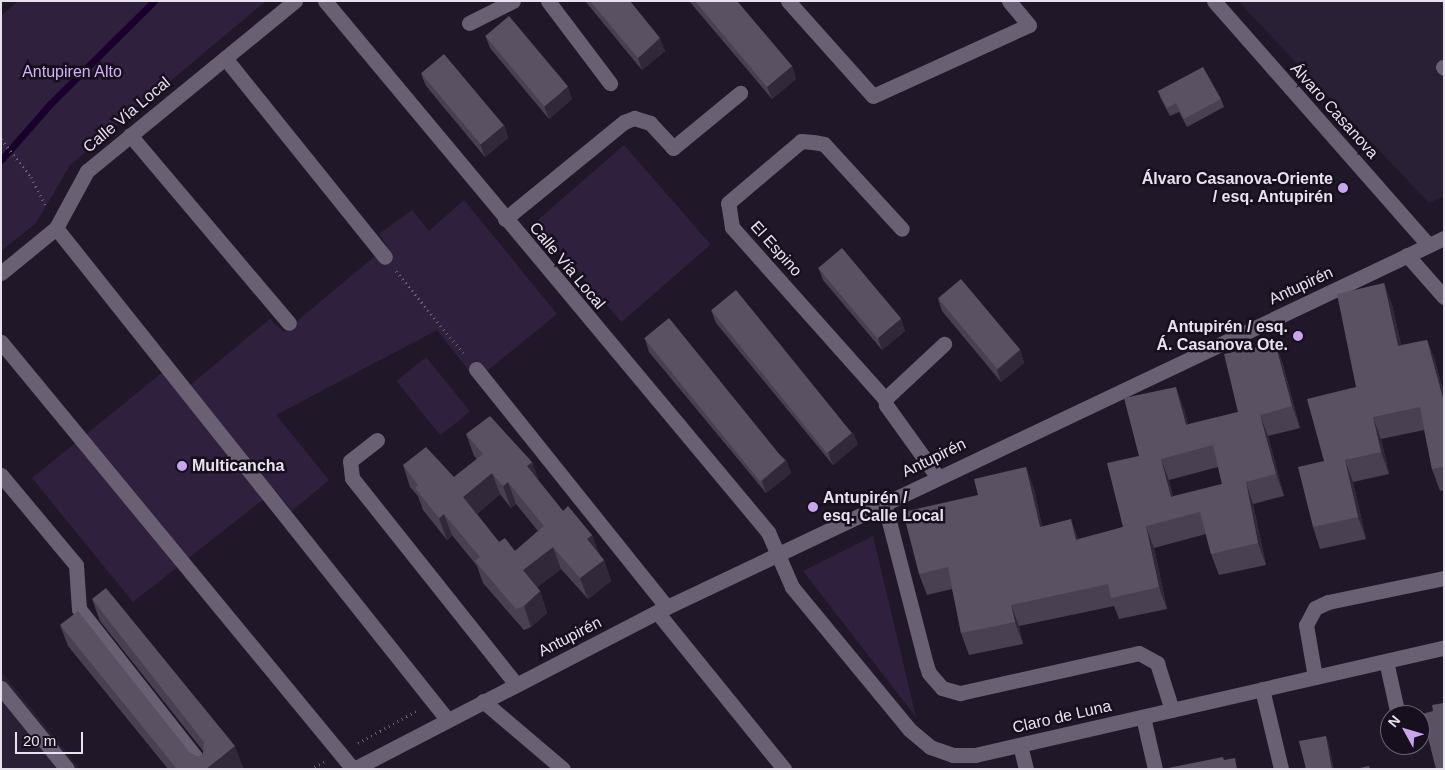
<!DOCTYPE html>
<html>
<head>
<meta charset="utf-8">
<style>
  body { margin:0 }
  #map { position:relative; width:1445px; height:770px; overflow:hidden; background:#201828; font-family:Arial,sans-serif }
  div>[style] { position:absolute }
  .built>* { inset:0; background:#2a2035 }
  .green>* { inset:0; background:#2f203d; transform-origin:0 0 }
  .stream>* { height:7px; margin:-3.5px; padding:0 3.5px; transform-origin:3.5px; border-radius:3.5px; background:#19002c }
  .path>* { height:3px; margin-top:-1.5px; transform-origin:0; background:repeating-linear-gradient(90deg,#696270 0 1px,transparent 0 5px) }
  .minor>* { height:15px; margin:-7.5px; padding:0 7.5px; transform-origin:7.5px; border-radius:7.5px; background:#696073 }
  .wall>* { inset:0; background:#494152 }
  .shaded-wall>* { inset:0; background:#31293a }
  .building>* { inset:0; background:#5a5263; transform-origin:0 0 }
  .dots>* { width:14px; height:14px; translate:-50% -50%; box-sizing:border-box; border:2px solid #170f1e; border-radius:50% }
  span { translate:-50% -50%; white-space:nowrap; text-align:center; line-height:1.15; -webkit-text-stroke:5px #170f1e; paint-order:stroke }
  .park-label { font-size:16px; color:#d2b3f4 }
  .street-label { font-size:16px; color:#e8e2ee }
  .poi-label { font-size:16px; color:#e8e2ee; font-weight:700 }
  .right { translate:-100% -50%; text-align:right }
  .left { translate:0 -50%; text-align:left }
  .frame { position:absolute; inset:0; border:2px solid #e8e2ee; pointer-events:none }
  .north { position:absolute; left:1380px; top:705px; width:50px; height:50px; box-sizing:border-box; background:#170f1e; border:1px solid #6b6371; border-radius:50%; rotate:309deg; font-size:14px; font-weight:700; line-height:20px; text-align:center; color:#e8e2ee }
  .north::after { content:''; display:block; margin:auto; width:18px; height:22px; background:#c9a5ee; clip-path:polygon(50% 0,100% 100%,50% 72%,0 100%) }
  .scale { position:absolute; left:15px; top:732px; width:68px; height:22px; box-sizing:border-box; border:2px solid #e8e2ee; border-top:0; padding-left:6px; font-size:15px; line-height:18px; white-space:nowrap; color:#e8e2ee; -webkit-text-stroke:4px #170f1e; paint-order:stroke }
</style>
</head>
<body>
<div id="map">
  <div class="built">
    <div style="clip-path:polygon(1238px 1px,1444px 1px,1444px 196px,1429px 203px)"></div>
    <div style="clip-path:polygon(1px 671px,80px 769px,1px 769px)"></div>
  </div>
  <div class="green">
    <div style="clip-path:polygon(18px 1px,266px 1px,70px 165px,36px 223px,1px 251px,1px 16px)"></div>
    <div style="left:624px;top:145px;width:132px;height:118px;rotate:49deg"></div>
    <div style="clip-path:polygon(464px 200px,557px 314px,476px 380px,437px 330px,276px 415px,329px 480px,292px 511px,275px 490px,133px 602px,32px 478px,163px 372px,182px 392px,270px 319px,284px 332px,387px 246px,379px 234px,412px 210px,429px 231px)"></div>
    <div style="left:426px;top:357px;width:70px;height:38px;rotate:51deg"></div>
    <div style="clip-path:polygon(873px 536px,916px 717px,803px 571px)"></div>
  </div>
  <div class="stream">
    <div style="left:1px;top:160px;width:74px;rotate:-48.8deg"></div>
    <div style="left:50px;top:104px;width:146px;rotate:-44.7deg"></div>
  </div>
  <div class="path">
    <div style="left:1px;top:139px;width:48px;rotate:51.7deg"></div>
    <div style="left:31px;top:177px;width:34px;rotate:63deg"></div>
    <div style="left:396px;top:271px;width:109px;rotate:50.6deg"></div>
    <div style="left:358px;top:743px;width:68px;rotate:-28.8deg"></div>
    <div style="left:310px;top:769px;width:16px;rotate:-27deg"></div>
  </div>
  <div class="minor">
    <div style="left:325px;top:1px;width:692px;rotate:50.16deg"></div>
    <div style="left:768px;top:532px;width:60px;rotate:66.4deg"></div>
    <div style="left:792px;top:587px;width:185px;rotate:50.5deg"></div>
    <div style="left:910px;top:730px;width:26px;rotate:40deg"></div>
    <div style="left:930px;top:747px;width:24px;rotate:19deg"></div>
    <div style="left:953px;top:755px;width:22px"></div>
    <div style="left:975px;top:755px;width:481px;rotate:-12.9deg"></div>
    <div style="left:548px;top:1px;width:103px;rotate:52.9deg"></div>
    <div style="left:788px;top:1px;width:127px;rotate:48.2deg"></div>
    <div style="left:873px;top:96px;width:171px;rotate:-24.5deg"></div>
    <div style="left:1029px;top:25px;width:31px;rotate:-130deg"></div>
    <div style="left:1214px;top:1px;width:325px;rotate:48.7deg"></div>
    <div style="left:469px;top:23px;width:49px;rotate:-26.6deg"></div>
    <div style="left:225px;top:58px;width:255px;rotate:51.2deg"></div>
    <div style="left:1443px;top:67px;width:1px;rotate:45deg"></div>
    <div style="left:130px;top:135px;width:246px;rotate:49.8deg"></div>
    <div style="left:505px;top:219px;width:154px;rotate:-39.2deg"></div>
    <div style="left:624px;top:122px;width:11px;rotate:-22deg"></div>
    <div style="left:634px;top:118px;width:17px;rotate:17deg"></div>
    <div style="left:650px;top:123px;width:34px;rotate:47deg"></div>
    <div style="left:673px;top:148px;width:87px;rotate:-39.4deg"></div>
    <div style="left:56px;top:228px;width:626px;rotate:51.48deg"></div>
    <div style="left:1407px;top:255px;width:56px;rotate:48.6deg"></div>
    <div style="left:1px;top:273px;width:71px;rotate:-39.3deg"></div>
    <div style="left:56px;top:228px;width:65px;rotate:-61.5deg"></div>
    <div style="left:87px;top:171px;width:269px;rotate:-39.3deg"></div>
    <div style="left:1px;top:342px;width:553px;rotate:50.5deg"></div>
    <div style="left:476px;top:369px;width:305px;rotate:51.3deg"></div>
    <div style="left:885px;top:399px;width:230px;rotate:-131.7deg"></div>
    <div style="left:732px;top:227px;width:24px;rotate:-99deg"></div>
    <div style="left:728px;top:203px;width:96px;rotate:-40.3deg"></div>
    <div style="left:801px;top:141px;width:12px;rotate:5deg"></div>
    <div style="left:813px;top:142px;width:11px;rotate:10deg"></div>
    <div style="left:824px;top:144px;width:115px;rotate:47.5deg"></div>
    <div style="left:377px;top:440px;width:34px;rotate:142deg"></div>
    <div style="left:350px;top:461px;width:17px;rotate:83deg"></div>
    <div style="left:352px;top:478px;width:263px;rotate:51.5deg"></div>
    <div style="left:1px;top:475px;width:117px;rotate:50.2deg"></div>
    <div style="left:76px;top:565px;width:44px;rotate:86.1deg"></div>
    <div style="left:79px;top:609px;width:204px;rotate:51.8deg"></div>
    <div style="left:937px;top:476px;width:87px;rotate:-125.7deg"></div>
    <div style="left:886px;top:405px;width:6px;rotate:-99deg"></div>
    <div style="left:885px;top:399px;width:81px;rotate:-43deg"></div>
    <div style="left:884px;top:502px;width:167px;rotate:75.5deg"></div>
    <div style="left:926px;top:664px;width:9px;rotate:72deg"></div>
    <div style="left:929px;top:673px;width:20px;rotate:49deg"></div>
    <div style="left:942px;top:688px;width:19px;rotate:16deg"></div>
    <div style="left:960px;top:693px;width:183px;rotate:-12.6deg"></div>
    <div style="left:1139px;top:653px;width:21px;rotate:29deg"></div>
    <div style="left:1157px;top:663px;width:49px;rotate:72.3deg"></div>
    <div style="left:657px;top:612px;width:202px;rotate:51deg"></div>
    <div style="left:1386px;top:661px;width:55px;rotate:77.5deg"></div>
    <div style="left:1315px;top:677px;width:53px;rotate:-99.8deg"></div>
    <div style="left:1306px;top:625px;width:19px;rotate:-62deg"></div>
    <div style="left:1315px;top:608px;width:14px;rotate:-25deg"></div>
    <div style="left:1328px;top:602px;width:118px;rotate:-11.7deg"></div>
    <div style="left:1px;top:688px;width:104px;rotate:50.8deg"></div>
    <div style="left:1262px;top:689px;width:82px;rotate:76.6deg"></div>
    <div style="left:483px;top:701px;width:105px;rotate:40.4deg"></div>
    <div style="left:1143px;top:717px;width:53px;rotate:77deg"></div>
    <div style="left:1020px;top:745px;width:25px;rotate:76deg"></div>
    <div style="left:1404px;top:745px;width:2px;rotate:90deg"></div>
    <div style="left:354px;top:769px;width:352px;rotate:-27.4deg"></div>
    <div style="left:667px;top:607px;width:860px;rotate:-25.4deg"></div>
  </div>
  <div class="wall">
    <div style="clip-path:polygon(585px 1px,630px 1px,665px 51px,642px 70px)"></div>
    <div style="clip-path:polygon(689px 1px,737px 1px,792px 66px,796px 79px,772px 99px)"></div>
    <div style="clip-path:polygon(485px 35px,572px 99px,549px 119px,490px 48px)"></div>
    <div style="clip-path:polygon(421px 74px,504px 125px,508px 138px,485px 157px,426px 86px)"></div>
    <div style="clip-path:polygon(1158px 91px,1221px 99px,1224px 107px,1187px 127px,1179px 112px,1170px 116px,1161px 99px)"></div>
    <div style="clip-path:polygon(818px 267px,905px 331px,882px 350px,823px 280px)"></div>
    <div style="clip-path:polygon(1384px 283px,1392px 305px,1401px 345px,1427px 340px,1435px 361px,1444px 394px,1444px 490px,1440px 491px,1432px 469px,1424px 430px,1381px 439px,1389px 474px,1353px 482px,1366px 539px,1320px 549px,1313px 527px,1324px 461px,1356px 387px)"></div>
    <div style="clip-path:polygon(938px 299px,1020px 350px,1024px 363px,1001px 382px,942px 311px)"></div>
    <div style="clip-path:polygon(711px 310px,858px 444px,833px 465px,716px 323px)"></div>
    <div style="clip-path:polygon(645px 339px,786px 460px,791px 473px,766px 493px,649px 352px)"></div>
    <div style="clip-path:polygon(evenodd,1275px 343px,1283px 365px,1300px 428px,1268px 436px,1284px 496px,1253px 504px,1266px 565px,1219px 575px,1211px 554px,1206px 534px,1154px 548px,1167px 609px,1119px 619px,1114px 606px,1019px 626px,1023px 644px,969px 655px,961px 633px,952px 589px,927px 595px,919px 574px,978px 495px,1026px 467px,1034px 489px,1042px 526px,1078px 539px,1123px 527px,1139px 456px,1184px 409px,1188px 424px,1238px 412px,1275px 343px,1218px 467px,1222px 484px,1173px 496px,1169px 480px,1218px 467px)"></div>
    <div style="clip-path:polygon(evenodd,466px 434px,532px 462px,538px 480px,563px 511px,592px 535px,599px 554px,604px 560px,611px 581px,588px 599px,561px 569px,537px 587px,540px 591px,547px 613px,531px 627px,524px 630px,483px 583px,477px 566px,452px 535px,447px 540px,423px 510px,418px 496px,410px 487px,403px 465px,454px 477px,477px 459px,474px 456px,466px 434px,500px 494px,511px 508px,516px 504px,538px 531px,515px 551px,499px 542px,477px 514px,500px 494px)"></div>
    <div style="clip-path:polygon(92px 599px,243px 767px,241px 769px,168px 769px,68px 646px,60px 625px,190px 753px,198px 757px,203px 754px,204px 752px,100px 621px)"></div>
  </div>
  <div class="shaded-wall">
    <div style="clip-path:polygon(660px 38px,665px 51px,642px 70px,638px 58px)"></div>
    <div style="clip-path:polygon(792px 66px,796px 79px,772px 99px,767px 87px)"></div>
    <div style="clip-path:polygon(568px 87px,572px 99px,549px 119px,544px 106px)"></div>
    <div style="clip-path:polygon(504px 125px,508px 138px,485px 157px,480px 144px)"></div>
    <div style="clip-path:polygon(1384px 283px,1392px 305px,1406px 367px,1398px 346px)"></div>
    <div style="clip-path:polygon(901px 318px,905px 331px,882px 350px,878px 338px)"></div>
    <div style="clip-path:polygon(1427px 340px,1435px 361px,1444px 394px,1444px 401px)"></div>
    <div style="clip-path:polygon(1275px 343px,1283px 365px,1300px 428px,1292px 406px)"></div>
    <div style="clip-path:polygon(1020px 350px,1024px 363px,1001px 382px,997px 370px)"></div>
    <div style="clip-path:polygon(1176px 387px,1184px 409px,1194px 446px,1186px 425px)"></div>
    <div style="clip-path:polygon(1260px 415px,1268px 436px,1284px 496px,1276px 474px)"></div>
    <div style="clip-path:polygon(1373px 417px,1381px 439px,1389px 474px,1381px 452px)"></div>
    <div style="clip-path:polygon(853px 432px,858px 444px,833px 465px,828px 452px)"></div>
    <div style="clip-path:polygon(1161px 459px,1169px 480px,1179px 519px,1171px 497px)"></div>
    <div style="clip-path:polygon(786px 460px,791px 473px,766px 493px,762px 481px)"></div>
    <div style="clip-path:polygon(1345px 460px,1353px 482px,1366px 539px,1358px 517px)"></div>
    <div style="clip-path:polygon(532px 462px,540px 484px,527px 466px)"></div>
    <div style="clip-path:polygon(1026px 467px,1034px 489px,1047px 548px,1040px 527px)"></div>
    <div style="clip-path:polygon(492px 473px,500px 494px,471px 519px,463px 497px)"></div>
    <div style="clip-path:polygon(508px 482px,516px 504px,511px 508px,503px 486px)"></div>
    <div style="clip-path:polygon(1246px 482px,1253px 504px,1266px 565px,1258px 543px)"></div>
    <div style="clip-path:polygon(444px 514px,452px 535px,447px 540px,439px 518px)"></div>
    <div style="clip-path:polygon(1071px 519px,1079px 541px,1076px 540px)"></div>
    <div style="clip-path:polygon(1146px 526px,1154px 548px,1167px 609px,1159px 587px)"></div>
    <div style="clip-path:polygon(592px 535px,600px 556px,587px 539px)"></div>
    <div style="clip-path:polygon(553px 547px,561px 569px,531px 592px,523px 570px)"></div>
    <div style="clip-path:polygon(604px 560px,611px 581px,588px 599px,580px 578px)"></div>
    <div style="clip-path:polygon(540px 591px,547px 613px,531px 627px,524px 606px)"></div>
    <div style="clip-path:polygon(1011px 605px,1019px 626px,1023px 644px,1015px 622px)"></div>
    <div style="clip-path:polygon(1326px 736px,1329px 744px,1334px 769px,1332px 769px)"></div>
    <div style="clip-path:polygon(235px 746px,243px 767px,241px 769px,206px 769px)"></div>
  </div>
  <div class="building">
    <div style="clip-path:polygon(590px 1px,630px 1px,660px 38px,638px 58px)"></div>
    <div style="clip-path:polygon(695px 1px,737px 1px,792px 66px,767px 87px)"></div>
    <div style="left:509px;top:16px;width:92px;height:31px;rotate:50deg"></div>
    <div style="left:444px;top:54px;width:93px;height:30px;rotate:50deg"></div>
    <div style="clip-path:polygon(1203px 67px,1221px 99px,1184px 119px,1176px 103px,1167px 108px,1158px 91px)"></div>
    <div style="left:842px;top:248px;width:92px;height:31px;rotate:50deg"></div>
    <div style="left:961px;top:279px;width:92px;height:30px;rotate:50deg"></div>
    <div style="clip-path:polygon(1384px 283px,1398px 346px,1427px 340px,1443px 399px,1444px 399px,1444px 467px,1432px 469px,1420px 407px,1373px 417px,1381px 452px,1345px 460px,1358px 517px,1313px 527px,1298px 467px,1324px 461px,1307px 399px,1356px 387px,1337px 294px)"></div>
    <div style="left:736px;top:290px;width:184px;height:32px;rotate:51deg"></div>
    <div style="left:669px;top:318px;width:184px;height:32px;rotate:51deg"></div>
    <div style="clip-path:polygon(evenodd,1275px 343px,1292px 406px,1260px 415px,1276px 474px,1246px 482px,1258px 543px,1211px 554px,1200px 512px,1146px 526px,1159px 587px,1111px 598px,1108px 584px,1011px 605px,1015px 622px,961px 633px,948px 567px,919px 574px,903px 512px,978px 495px,974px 479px,1026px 467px,1040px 527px,1071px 519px,1076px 540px,1123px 527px,1107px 463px,1139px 456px,1124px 398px,1176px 387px,1186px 425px,1238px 412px,1224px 354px,1275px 343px,1213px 445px,1222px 484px,1171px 497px,1161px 459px,1213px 445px)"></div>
    <div style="clip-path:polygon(evenodd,490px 416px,532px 462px,527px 466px,563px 511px,568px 506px,592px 535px,587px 539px,604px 560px,580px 578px,553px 547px,523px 570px,540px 591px,524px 606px,516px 609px,475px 561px,480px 557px,444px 514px,439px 518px,415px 488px,418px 485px,403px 465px,426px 447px,454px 477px,483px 454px,466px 434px,490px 416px,492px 473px,503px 486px,508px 482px,544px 526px,515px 551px,505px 538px,499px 542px,463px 497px,492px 473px)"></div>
    <div style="clip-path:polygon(106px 588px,235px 746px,206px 769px,177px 769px,60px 625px,78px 611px,190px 753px,198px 757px,203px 754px,204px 742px,92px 599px)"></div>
    <div style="clip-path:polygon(1444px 703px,1444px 769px,1436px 769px,1422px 714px,1433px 711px,1432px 705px)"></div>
    <div style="clip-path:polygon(1326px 736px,1332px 769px,1306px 769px,1299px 741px)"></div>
    <div style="clip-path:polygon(1223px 757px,1224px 760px,1235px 758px,1237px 769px,1168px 769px,1168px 768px)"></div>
    <div style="clip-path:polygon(1369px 766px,1370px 769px,1355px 769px)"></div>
  </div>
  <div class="dots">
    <div style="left:1343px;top:188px;background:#c9a5ee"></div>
    <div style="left:1298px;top:336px;background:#c9a5ee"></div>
    <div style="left:182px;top:466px;background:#c9a5ee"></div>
    <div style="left:813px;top:507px;background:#c9a5ee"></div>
  </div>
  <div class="park-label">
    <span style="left:72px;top:72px">Antupiren Alto</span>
  </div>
  <div class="street-label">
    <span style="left:1334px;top:111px;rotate:48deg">Álvaro Casanova</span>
    <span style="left:127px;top:115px;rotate:-40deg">Calle Vía Local</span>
    <span style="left:776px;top:249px;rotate:48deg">El Espino</span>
    <span style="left:567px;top:266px;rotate:50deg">Calle Vía Local</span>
    <span style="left:1301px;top:286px;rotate:-25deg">Antupirén</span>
    <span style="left:934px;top:458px;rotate:-26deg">Antupirén</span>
    <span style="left:570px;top:637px;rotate:-27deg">Antupirén</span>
    <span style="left:1062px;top:717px;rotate:-13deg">Claro de Luna</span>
  </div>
  <div class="poi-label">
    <span class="right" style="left:1333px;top:188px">Álvaro Casanova-Oriente<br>/ esq. Antupirén</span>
    <span class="right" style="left:1288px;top:336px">Antupirén / esq.<br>Á. Casanova Ote.</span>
    <span class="left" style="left:192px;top:466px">Multicancha</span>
    <span class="left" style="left:823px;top:507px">Antupirén /<br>esq. Calle Local</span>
  </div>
  <div class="frame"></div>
  <div class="north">N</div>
  <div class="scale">20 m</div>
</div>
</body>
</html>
